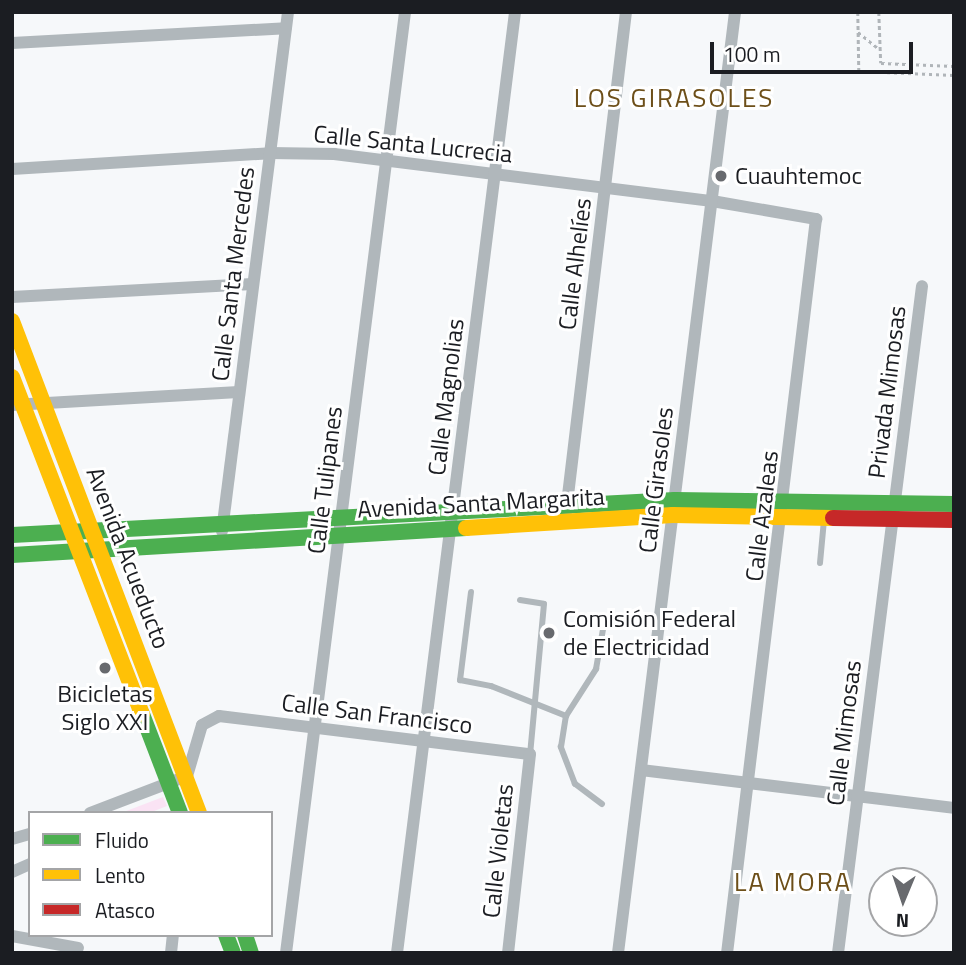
<!DOCTYPE html>
<html>
<head>
<meta charset="utf-8">
<style>
  body { margin:0 }
  #map { position:relative; width:966px; height:965px; overflow:hidden; background:#f6f8fa; font-family:"Titillium Web",sans-serif }
  div>[style] { position:absolute }
  .green>* { inset:0; background:#fae3f4 }
  .path>* { height:2.5px; margin-top:-1.25px; transform-origin:0; background:repeating-linear-gradient(90deg,#b0b5b9 0 3.5px,transparent 0 7px) }
  .lane>* { height:6px; margin:-3px; padding:0 3px; transform-origin:3px; border-radius:3px; background:#b0b7bb }
  .street>* { height:12px; margin:-6px; padding:0 6px; transform-origin:6px; border-radius:6px; background:#b0b7bb }
  .fast>* { height:16px; margin:-8px; padding:0 8px; transform-origin:8px; border-radius:8px; background:#4caf50 }
  .slow>* { height:16px; margin:-8px; padding:0 8px; transform-origin:8px; border-radius:8px; background:#ffc107 }
  .jam>* { height:16px; margin:-8px; padding:0 8px; transform-origin:8px; border-radius:8px; background:#c62828 }
  .dots>* { width:19px; height:19px; translate:-50% -50%; box-sizing:border-box; border:4px solid #fff; border-radius:50% }
  span { translate:-50% -50%; white-space:nowrap; text-align:center; line-height:1.15; -webkit-text-stroke:6px #fff; paint-order:stroke }
  .street-label { font-size:24px; color:#1b1d22 }
  .poi-label { font-size:24px; color:#1b1d22 }
  .left { translate:0 -50%; text-align:left }
  .neighbourhood-label { font-size:26px; color:#6d4f19; letter-spacing:2px }
  .frame { position:absolute; inset:0; border:14px solid #1b1d22; pointer-events:none }
  .legend { position:absolute; left:28px; top:811px; width:245px; height:126px; box-sizing:border-box; background:#fff; border:2px solid #a4a5a7; margin:0; padding:9px 12px; list-style:none; font-size:21px; color:#1b1d22 }
  .legend li { display:flex; align-items:center; gap:14px; height:35px }
  .legend b { width:35px; border:2px solid #a4a5a7 }
  .north { position:absolute; left:868px; top:867px; width:70px; height:70px; box-sizing:border-box; background:#fff; border:2px solid #a4a5a7; border-radius:50%; rotate:182deg; font-size:19px; font-weight:700; line-height:28px; text-align:center; color:#1b1d22 }
  .north::after { content:''; display:block; margin:auto; width:24px; height:32px; background:#686a6e; clip-path:polygon(50% 0,100% 100%,50% 72%,0 100%) }
  .scale { position:absolute; left:710px; top:42px; width:203px; height:32px; box-sizing:border-box; border:4px solid #1b1d22; border-top:0; padding-left:9px; font-size:21px; line-height:24px; white-space:nowrap; color:#1b1d22; -webkit-text-stroke:5px #fff; paint-order:stroke }
</style>
</head>
<body>
<div id="map">
  <div class="green">
    <div style="clip-path:polygon(163px 797px,167px 806px,149px 813px,121px 813px)"></div>
  </div>
  <div class="path">
    <div style="left:858px;top:12px;width:59px;rotate:89deg"></div>
    <div style="left:859px;top:71px;width:95px;rotate:2.4deg"></div>
    <div style="left:879px;top:12px;width:51px;rotate:87.8deg"></div>
    <div style="left:881px;top:63px;width:73px;rotate:2.4deg"></div>
    <div style="left:858px;top:32px;width:27px;rotate:39deg"></div>
  </div>
  <div class="lane">
    <div style="left:820px;top:563px;width:43px;rotate:-84.7deg"></div>
    <div style="left:471px;top:592px;width:89px;rotate:97.1deg"></div>
    <div style="left:460px;top:680px;width:32px;rotate:11deg"></div>
    <div style="left:491px;top:686px;width:81px;rotate:21.8deg"></div>
    <div style="left:520px;top:600px;width:24px;rotate:9deg"></div>
    <div style="left:544px;top:604px;width:151px;rotate:95.3deg"></div>
    <div style="left:602px;top:804px;width:34px;rotate:-143deg"></div>
    <div style="left:575px;top:784px;width:40px;rotate:-111deg"></div>
    <div style="left:561px;top:747px;width:31px;rotate:-81deg"></div>
    <div style="left:566px;top:716px;width:56px;rotate:-57.4deg"></div>
    <div style="left:596px;top:669px;width:40px;rotate:-80deg"></div>
  </div>
  <div class="street">
    <div style="left:12px;top:43px;width:274px;rotate:-3.1deg"></div>
    <div style="left:12px;top:169px;width:258px;rotate:-3.5deg"></div>
    <div style="left:270px;top:153px;width:64px;rotate:0.9deg"></div>
    <div style="left:334px;top:154px;width:381px;rotate:7.1deg"></div>
    <div style="left:712px;top:201px;width:106px;rotate:9.8deg"></div>
    <div style="left:816px;top:219px;width:739px;rotate:96.91deg"></div>
    <div style="left:12px;top:297px;width:241px;rotate:-3.1deg"></div>
    <div style="left:12px;top:405px;width:227px;rotate:-3.3deg"></div>
    <div style="left:566px;top:512px;width:504px;rotate:-83.16deg"></div>
    <div style="left:222px;top:531px;width:523px;rotate:-82.75deg"></div>
    <div style="left:641px;top:770px;width:315px;rotate:6.9deg"></div>
    <div style="left:90px;top:813px;width:104px;rotate:-20.9deg"></div>
    <div style="left:187px;top:776px;width:53px;rotate:-73.6deg"></div>
    <div style="left:202px;top:725px;width:19px;rotate:-28deg"></div>
    <div style="left:219px;top:716px;width:313px;rotate:7deg"></div>
    <div style="left:530px;top:754px;width:200px;rotate:96.3deg"></div>
    <div style="left:12px;top:839px;width:19px;rotate:-16deg"></div>
    <div style="left:12px;top:872px;width:20px;rotate:-24deg"></div>
    <div style="left:12px;top:936px;width:67px;rotate:10.3deg"></div>
    <div style="left:171px;top:953px;width:18px;rotate:-84deg"></div>
    <div style="left:286px;top:953px;width:948px;rotate:-82.79deg"></div>
    <div style="left:397px;top:953px;width:948px;rotate:-82.85deg"></div>
    <div style="left:618px;top:953px;width:948px;rotate:-82.91deg"></div>
    <div style="left:838px;top:953px;width:672px;rotate:-82.82deg"></div>
  </div>
  <div class="fast">
    <div style="left:12px;top:535px;width:664px;rotate:-3.02deg"></div>
    <div style="left:675px;top:500px;width:279px;rotate:0.8deg"></div>
    <div style="left:12px;top:555px;width:455px;rotate:-3.4deg"></div>
    <div style="left:142px;top:714px;width:106px;rotate:69deg"></div>
    <div style="left:226px;top:935px;width:19px;rotate:69deg"></div>
    <div style="left:245px;top:935px;width:19px;rotate:72deg"></div>
  </div>
  <div class="slow">
    <div style="left:12px;top:321px;width:526px;rotate:69.19deg"></div>
    <div style="left:12px;top:377px;width:361px;rotate:68.9deg"></div>
    <div style="left:466px;top:528px;width:207px;rotate:-3.6deg"></div>
    <div style="left:673px;top:515px;width:160px;rotate:1.1deg"></div>
  </div>
  <div class="jam">
    <div style="left:833px;top:518px;width:121px;rotate:0.9deg"></div>
  </div>
  <div class="dots">
    <div style="left:721px;top:176px;background:#686a6e"></div>
    <div style="left:549px;top:633px;background:#686a6e"></div>
    <div style="left:105px;top:668px;background:#686a6e"></div>
  </div>
  <div class="street-label">
    <span style="left:413px;top:144px;rotate:6deg">Calle Santa Lucrecia</span>
    <span style="left:575px;top:264px;rotate:-83deg">Calle Alhelíes</span>
    <span style="left:233px;top:274px;rotate:-83deg">Calle Santa Mercedes</span>
    <span style="left:887px;top:392px;rotate:-83deg">Privada Mimosas</span>
    <span style="left:446px;top:397px;rotate:-83deg">Calle Magnolias</span>
    <span style="left:325px;top:480px;rotate:-83deg">Calle Tulipanes</span>
    <span style="left:656px;top:480px;rotate:-83deg">Calle Girasoles</span>
    <span style="left:481px;top:503px;rotate:-3deg">Avenida Santa Margarita</span>
    <span style="left:762px;top:516px;rotate:-83deg">Calle Azaleas</span>
    <span style="left:128px;top:558px;rotate:69deg">Avenida Acueducto</span>
    <span style="left:377px;top:714px;rotate:7deg">Calle San Francisco</span>
    <span style="left:844px;top:733px;rotate:-83deg">Calle Mimosas</span>
    <span style="left:498px;top:851px;rotate:-84deg">Calle Violetas</span>
  </div>
  <div class="poi-label">
    <span class="left" style="left:735px;top:176px">Cuauhtemoc</span>
    <span class="left" style="left:563px;top:633px">Comisión Federal<br>de Electricidad</span>
    <span style="left:105px;top:708px">Bicicletas<br>Siglo XXI</span>
  </div>
  <div class="neighbourhood-label">
    <span style="left:674px;top:98px">LOS GIRASOLES</span>
    <span style="left:793px;top:882px">LA MORA</span>
  </div>
  <div class="frame"></div>
  <ul class="legend">
  <li><b style="height:9px;background:#4caf50"></b>Fluido</li>
  <li><b style="height:9px;background:#ffc107"></b>Lento</li>
  <li><b style="height:9px;background:#c62828"></b>Atasco</li>
  </ul>
  <div class="north">N</div>
  <div class="scale">100 m</div>
</div>
</body>
</html>
